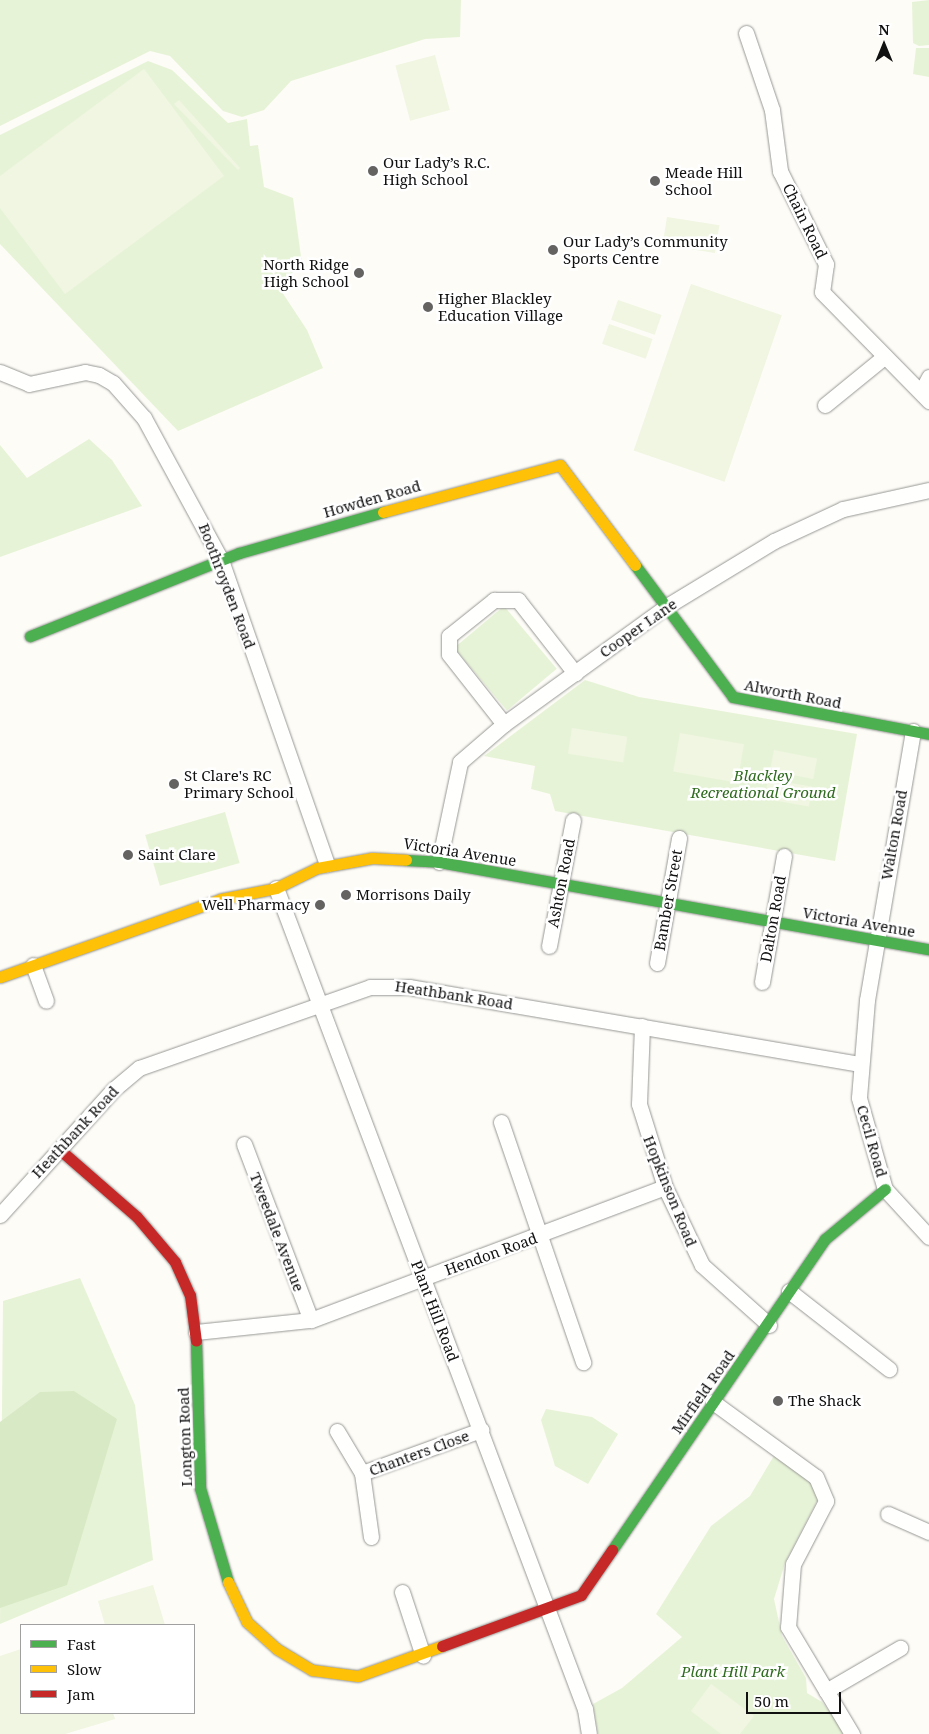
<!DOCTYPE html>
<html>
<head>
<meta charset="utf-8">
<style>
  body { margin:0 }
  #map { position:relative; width:929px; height:1734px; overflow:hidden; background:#fdfcf7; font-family:"Noto Serif",serif }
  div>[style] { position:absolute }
  .green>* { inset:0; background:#e7f3d7; transform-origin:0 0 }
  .forest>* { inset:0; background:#d8eac5 }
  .pitch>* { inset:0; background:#f0f6e1; transform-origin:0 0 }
  .roads { filter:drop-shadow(0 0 1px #979795) drop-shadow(0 0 1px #979795) }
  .street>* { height:15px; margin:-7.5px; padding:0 7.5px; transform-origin:7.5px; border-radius:7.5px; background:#fffffe }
  .fast>* { height:11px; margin:-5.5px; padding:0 5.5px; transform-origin:5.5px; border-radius:5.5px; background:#4caf50 }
  .slow>* { height:11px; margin:-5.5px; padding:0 5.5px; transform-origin:5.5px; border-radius:5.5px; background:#ffc107 }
  .jam>* { height:11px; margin:-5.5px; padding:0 5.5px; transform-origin:5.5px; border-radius:5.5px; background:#c62828 }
  .dots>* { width:14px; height:14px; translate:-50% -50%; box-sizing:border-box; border:2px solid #fff; border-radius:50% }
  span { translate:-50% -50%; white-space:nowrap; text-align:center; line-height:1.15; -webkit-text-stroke:5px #fff; paint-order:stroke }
  .poi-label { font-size:15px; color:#111 }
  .left { translate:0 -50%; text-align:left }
  .right { translate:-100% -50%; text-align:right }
  .street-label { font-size:15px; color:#111 }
  .park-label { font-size:15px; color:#2f6b1f; font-style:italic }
  .legend { position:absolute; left:20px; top:1624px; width:175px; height:90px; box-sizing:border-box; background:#fff; border:1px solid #a0a0a0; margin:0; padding:6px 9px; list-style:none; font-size:15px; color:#111 }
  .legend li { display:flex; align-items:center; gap:10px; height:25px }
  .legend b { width:25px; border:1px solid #a0a0a0 }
  .north { position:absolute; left:859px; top:20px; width:50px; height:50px; -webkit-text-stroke:4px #fff; paint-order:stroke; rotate:0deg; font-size:14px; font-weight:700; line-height:20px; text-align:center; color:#111 }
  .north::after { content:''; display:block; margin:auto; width:18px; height:22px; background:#111; clip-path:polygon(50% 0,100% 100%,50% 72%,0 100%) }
  .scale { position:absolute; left:746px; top:1692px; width:95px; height:22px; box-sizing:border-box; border:2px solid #111; border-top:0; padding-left:6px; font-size:15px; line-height:18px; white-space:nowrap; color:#111; -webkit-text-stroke:4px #fff; paint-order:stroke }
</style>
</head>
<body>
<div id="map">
  <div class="green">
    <div style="clip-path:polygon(0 0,461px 0,460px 37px,425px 39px,291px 81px,264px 110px,242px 117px,223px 111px,170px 56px,150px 51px,0 126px)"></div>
    <div style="clip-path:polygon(929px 0,929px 45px,919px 46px,913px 43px,912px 2px)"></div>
    <div style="clip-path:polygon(916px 48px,929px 48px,929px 77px,913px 74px)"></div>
    <div style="clip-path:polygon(148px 61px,172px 70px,228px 123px,247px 119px,250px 146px,258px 145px,264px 187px,293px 198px,302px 264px,278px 286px,307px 330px,323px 368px,178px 431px,0 244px,0 135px)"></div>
    <div style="clip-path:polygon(89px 439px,112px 460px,142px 506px,0 557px,0 445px,27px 478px)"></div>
    <div style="left:504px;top:606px;width:82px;height:65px;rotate:50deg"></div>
    <div style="clip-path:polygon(585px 680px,639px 697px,857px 734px,835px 861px,555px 811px,550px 794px,531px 789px,535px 766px,484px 756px)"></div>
    <div style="left:225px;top:812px;width:53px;height:83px;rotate:74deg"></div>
    <div style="clip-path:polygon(80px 1278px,135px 1405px,153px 1560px,0 1624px,3px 1301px)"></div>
    <div style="clip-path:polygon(546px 1409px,592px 1417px,618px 1434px,588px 1484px,555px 1466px,541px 1420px)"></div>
    <div style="clip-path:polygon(775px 1454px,810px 1478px,818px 1499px,785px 1563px,774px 1599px,782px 1636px,806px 1678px,807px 1693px,822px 1702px,846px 1734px,598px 1734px,593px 1704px,622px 1688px,682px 1637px,656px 1614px,711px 1526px,750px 1496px)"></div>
  </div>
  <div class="forest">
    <div style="clip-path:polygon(74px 1391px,117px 1419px,67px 1585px,0 1608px,0 1422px,40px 1392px)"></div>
  </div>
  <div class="pitch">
    <div style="left:435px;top:55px;width:57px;height:41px;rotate:75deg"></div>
    <div style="clip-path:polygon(144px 69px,224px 176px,65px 294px,0 208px,0 176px)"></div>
    <div style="clip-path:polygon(179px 100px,240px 168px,238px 170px,174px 104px)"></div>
    <div style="left:667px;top:217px;width:53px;height:28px;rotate:9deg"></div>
    <div style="left:691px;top:284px;width:96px;height:176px;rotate:19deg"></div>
    <div style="left:618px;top:300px;width:46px;height:21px;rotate:19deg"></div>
    <div style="left:609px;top:324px;width:46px;height:21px;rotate:19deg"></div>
    <div style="left:572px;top:728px;width:56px;height:26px;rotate:9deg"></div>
    <div style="left:680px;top:733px;width:65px;height:39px;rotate:10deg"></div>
    <div style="left:774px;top:750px;width:44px;height:21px;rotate:11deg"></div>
    <div style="left:768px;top:779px;width:45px;height:20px;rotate:10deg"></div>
    <div style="clip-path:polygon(153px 1585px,165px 1625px,105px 1625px,98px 1601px)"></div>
    <div style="clip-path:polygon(21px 1649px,21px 1713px,113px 1713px,115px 1719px,65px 1734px,0 1734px,0 1656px)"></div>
    <div style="clip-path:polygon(711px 1684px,754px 1716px,740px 1734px,721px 1734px,691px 1711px)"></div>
  </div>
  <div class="roads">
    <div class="street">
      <div style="left:746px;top:33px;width:81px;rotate:71.3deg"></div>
      <div style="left:772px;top:110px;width:62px;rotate:82.5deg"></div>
      <div style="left:780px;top:171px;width:104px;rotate:63.7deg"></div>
      <div style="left:826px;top:264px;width:28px;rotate:98deg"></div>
      <div style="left:822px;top:292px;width:153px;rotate:45.5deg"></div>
      <div style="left:0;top:372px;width:31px;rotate:22deg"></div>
      <div style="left:29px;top:384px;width:57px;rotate:-12.1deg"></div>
      <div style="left:85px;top:372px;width:14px;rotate:12deg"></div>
      <div style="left:99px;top:375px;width:16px;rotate:30deg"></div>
      <div style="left:113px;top:383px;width:47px;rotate:48.5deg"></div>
      <div style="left:144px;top:418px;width:162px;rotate:61.5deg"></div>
      <div style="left:221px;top:560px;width:322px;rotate:70.8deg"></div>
      <div style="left:921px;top:392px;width:17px;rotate:-62deg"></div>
      <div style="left:825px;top:405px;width:77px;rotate:-39.2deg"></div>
      <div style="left:504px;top:724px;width:89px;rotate:-128.2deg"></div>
      <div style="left:449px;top:654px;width:18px;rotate:-90deg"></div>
      <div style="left:449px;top:636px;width:58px;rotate:-38.7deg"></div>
      <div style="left:494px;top:600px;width:24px"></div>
      <div style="left:518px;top:600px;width:93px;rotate:52deg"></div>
      <div style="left:913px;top:731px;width:273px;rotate:99.7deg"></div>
      <div style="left:867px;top:1000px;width:98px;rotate:94.7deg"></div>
      <div style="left:859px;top:1098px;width:95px;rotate:74.1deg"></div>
      <div style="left:885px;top:1189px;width:65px;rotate:47.5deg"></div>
      <div style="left:439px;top:862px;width:102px;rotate:-78.1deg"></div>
      <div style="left:460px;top:762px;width:58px;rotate:-40.8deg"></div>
      <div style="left:504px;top:724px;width:201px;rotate:-35.9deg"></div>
      <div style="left:667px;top:606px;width:125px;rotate:-31.3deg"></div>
      <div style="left:774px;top:541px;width:76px;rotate:-24.9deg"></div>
      <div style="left:843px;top:509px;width:88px;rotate:-12.5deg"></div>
      <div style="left:276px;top:888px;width:877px;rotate:69.38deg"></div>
      <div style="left:585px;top:1709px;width:25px;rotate:81deg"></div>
      <div style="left:549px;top:946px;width:128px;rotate:-79.2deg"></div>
      <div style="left:657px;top:963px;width:127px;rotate:-80deg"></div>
      <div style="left:33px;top:965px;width:38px;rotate:70deg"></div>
      <div style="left:762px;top:982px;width:128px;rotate:-80.1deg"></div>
      <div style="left:642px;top:1026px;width:78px;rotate:92.2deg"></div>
      <div style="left:639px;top:1104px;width:87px;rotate:72.6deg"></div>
      <div style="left:665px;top:1187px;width:86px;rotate:64.6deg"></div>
      <div style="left:702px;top:1265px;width:90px;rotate:41.8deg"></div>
      <div style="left:501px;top:1122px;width:254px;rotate:71.1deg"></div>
      <div style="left:244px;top:1144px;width:188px;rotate:69.2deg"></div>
      <div style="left:0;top:1215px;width:170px;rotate:-47.9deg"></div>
      <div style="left:114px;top:1089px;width:33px;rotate:-40deg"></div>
      <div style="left:139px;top:1068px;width:245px;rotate:-19.3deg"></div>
      <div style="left:370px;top:987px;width:39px"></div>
      <div style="left:409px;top:987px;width:458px;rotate:9.7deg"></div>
      <div style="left:789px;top:1291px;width:127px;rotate:38deg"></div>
      <div style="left:196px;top:1332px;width:116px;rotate:-6deg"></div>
      <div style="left:311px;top:1320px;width:378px;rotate:-20.6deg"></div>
      <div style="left:713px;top:1402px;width:127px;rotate:36.1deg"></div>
      <div style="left:816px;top:1477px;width:26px;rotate:67deg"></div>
      <div style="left:826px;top:1501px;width:71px;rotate:117.6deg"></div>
      <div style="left:793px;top:1564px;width:63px;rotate:94.5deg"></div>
      <div style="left:788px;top:1627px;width:125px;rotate:59.1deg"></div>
      <div style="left:337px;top:1431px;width:49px;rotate:59.2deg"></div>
      <div style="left:888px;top:1514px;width:45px;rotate:23.7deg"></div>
      <div style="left:371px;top:1537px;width:65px;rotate:-98deg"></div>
      <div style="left:362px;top:1473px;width:127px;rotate:-19.9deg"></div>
      <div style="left:402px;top:1592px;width:67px;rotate:71.8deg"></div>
      <div style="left:826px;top:1691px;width:86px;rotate:-30.2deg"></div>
    </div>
    <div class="fast">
      <div style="left:635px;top:565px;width:164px;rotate:53.4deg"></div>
      <div style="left:733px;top:697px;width:199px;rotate:10.7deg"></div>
      <div style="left:30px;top:636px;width:225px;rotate:-21.7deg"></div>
      <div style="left:239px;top:553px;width:150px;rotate:-15.9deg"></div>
      <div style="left:406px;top:860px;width:33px;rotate:3deg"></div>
      <div style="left:439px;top:862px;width:498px;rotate:10.1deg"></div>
      <div style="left:196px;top:1341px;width:147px;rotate:88.4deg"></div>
      <div style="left:200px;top:1488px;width:98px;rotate:73.4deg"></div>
      <div style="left:612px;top:1550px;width:377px;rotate:-55.6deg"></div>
      <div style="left:825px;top:1239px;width:78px;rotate:-39.8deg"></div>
    </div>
    <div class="slow">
      <div style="left:383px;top:512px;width:183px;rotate:-14.9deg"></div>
      <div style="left:560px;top:465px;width:125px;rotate:53.1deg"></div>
      <div style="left:0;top:977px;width:234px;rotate:-19.4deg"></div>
      <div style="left:221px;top:899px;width:56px;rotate:-11.3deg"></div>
      <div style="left:276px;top:888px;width:46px;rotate:-26deg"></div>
      <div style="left:317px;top:868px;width:56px;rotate:-10.3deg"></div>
      <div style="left:372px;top:858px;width:34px;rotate:3deg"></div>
      <div style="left:228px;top:1582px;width:44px;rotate:64.6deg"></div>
      <div style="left:247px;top:1622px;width:40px;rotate:42deg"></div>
      <div style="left:277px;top:1649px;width:41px;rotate:31deg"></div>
      <div style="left:312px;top:1670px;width:46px;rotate:7.4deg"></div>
      <div style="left:358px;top:1676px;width:89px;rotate:-19.7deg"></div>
    </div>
    <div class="jam">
      <div style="left:59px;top:1149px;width:103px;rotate:41.1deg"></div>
      <div style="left:137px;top:1217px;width:59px;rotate:49.8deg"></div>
      <div style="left:175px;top:1262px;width:36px;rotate:66deg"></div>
      <div style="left:190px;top:1295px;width:46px;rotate:82.6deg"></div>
      <div style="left:442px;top:1646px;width:148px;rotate:-20.1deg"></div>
      <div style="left:581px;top:1595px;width:55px;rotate:-55.4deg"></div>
    </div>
  </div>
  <div class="dots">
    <div style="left:373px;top:171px;background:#646362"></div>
    <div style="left:655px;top:181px;background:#646362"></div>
    <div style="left:553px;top:250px;background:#646362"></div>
    <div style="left:359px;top:273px;background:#646362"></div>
    <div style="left:428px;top:307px;background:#646362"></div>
    <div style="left:174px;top:784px;background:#646362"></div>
    <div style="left:128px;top:855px;background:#646362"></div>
    <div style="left:346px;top:895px;background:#646362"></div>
    <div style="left:320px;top:905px;background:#646362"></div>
    <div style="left:778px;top:1401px;background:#646362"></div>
  </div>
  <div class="poi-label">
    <span class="left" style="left:383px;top:171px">Our Lady’s R.C.<br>High School</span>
    <span class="left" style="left:665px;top:181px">Meade Hill<br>School</span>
    <span class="left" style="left:563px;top:250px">Our Lady’s Community<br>Sports Centre</span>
    <span class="right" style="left:349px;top:273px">North Ridge<br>High School</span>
    <span class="left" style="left:438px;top:307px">Higher Blackley<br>Education Village</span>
    <span class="left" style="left:184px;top:784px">St Clare's RC<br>Primary School</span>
    <span class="left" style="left:138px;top:855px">Saint Clare</span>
    <span class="left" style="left:356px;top:895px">Morrisons Daily</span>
    <span class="right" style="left:310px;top:905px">Well Pharmacy</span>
    <span class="left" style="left:788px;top:1401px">The Shack</span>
  </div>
  <div class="street-label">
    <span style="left:805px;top:221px;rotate:64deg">Chain Road</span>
    <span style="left:372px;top:499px;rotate:-16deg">Howden Road</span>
    <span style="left:227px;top:586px;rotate:69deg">Boothroyden Road</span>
    <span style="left:638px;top:628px;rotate:-35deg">Cooper Lane</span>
    <span style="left:793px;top:694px;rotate:11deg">Alworth Road</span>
    <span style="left:894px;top:835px;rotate:-80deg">Walton Road</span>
    <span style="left:460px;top:852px;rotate:9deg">Victoria Avenue</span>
    <span style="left:561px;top:883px;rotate:-79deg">Ashton Road</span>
    <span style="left:668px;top:900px;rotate:-80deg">Bamber Street</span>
    <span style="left:773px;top:919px;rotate:-80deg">Dalton Road</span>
    <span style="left:859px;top:922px;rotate:10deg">Victoria Avenue</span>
    <span style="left:454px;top:995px;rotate:9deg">Heathbank Road</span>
    <span style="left:75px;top:1132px;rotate:-47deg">Heathbank Road</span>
    <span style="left:872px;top:1141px;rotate:74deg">Cecil Road</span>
    <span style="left:670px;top:1191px;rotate:68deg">Hopkinson Road</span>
    <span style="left:277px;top:1232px;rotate:69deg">Tweedale Avenue</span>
    <span style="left:491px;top:1254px;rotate:-20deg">Hendon Road</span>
    <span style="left:435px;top:1311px;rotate:69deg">Plant Hill Road</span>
    <span style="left:703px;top:1392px;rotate:-55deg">Mirfield Road</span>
    <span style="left:185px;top:1437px;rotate:-92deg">Longton Road</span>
    <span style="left:419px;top:1453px;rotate:-20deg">Chanters Close</span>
  </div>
  <div class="park-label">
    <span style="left:763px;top:784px">Blackley<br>Recreational Ground</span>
    <span style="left:733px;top:1672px">Plant Hill Park</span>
  </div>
  <ul class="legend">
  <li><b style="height:6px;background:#4caf50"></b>Fast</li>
  <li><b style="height:6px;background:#ffc107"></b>Slow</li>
  <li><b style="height:6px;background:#c62828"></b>Jam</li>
  </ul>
  <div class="north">N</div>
  <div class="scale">50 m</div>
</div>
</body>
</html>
